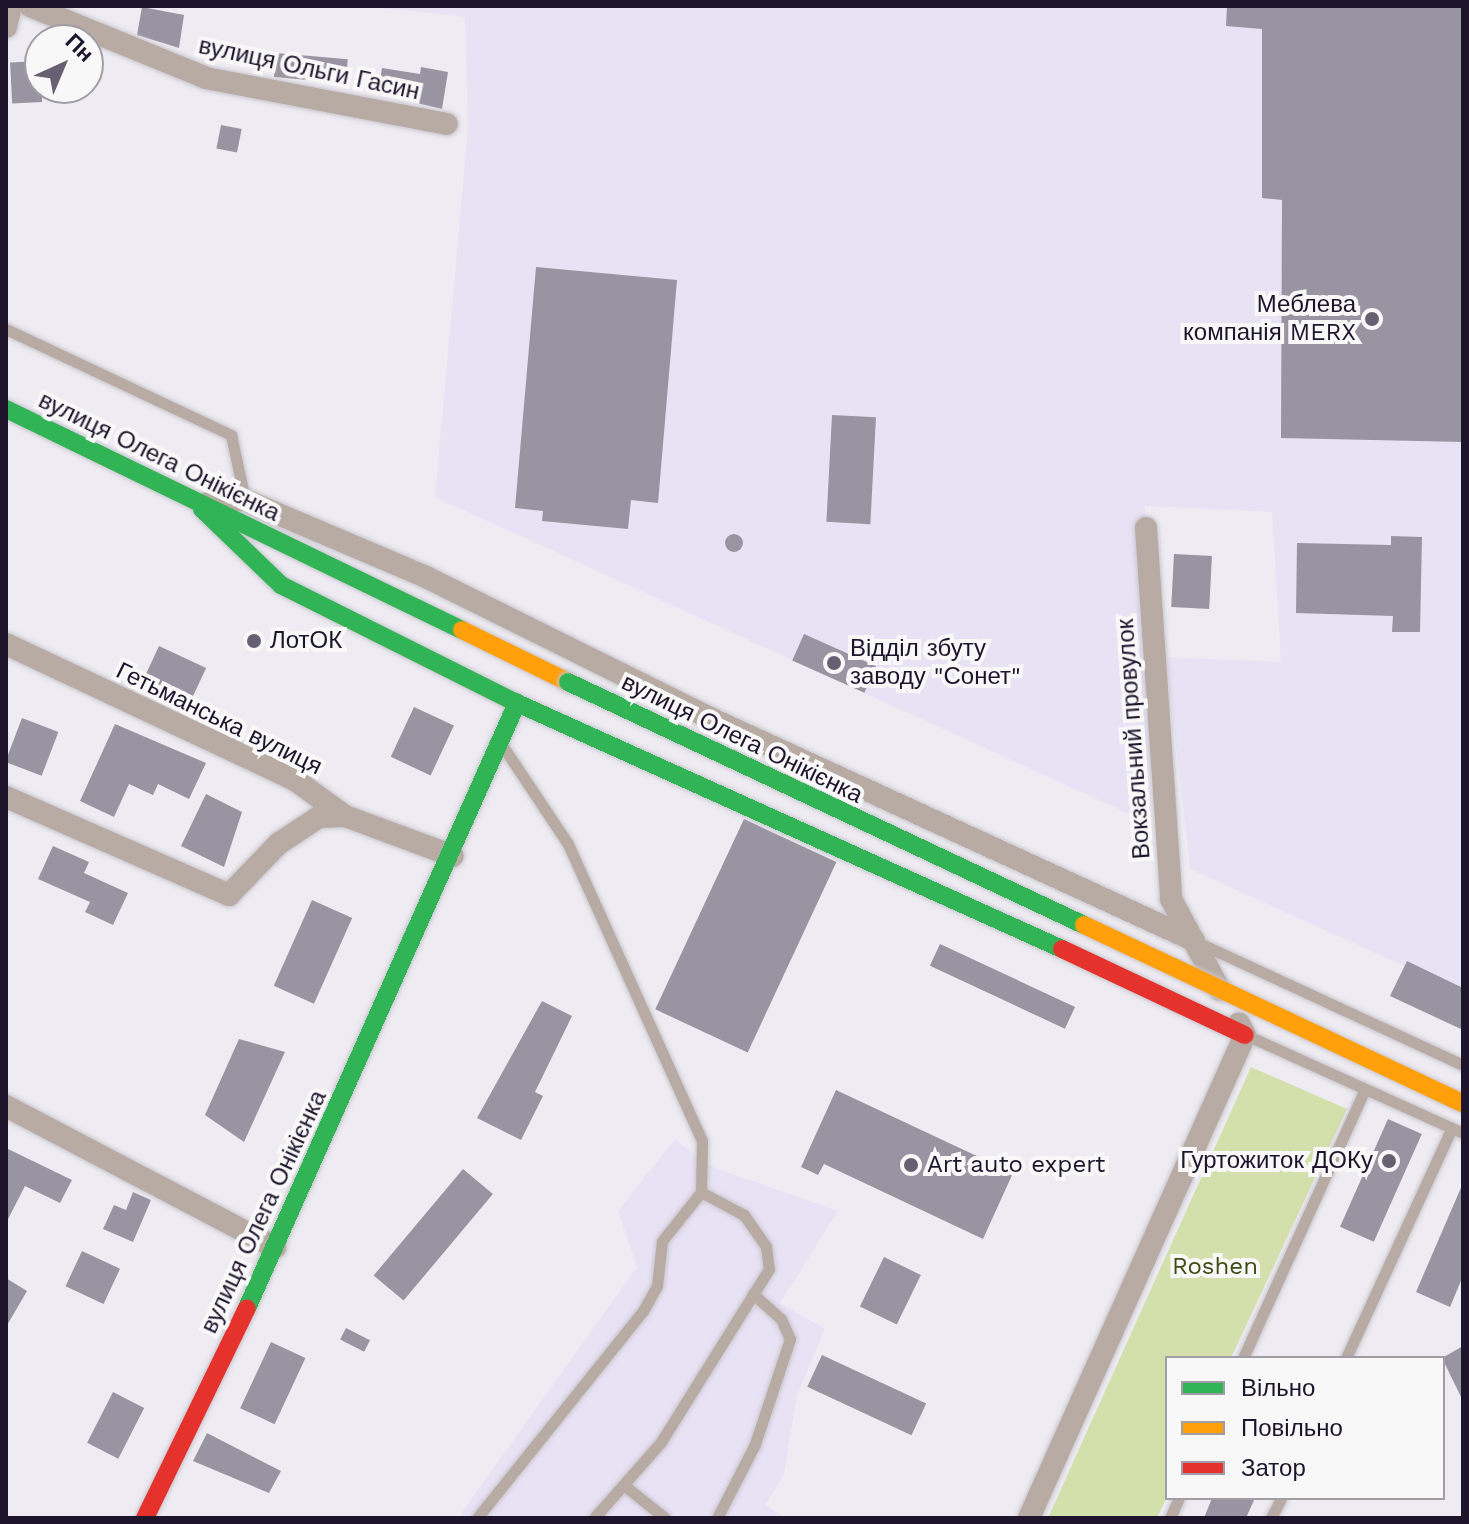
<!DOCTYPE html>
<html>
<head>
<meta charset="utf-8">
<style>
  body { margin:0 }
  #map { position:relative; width:1469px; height:1524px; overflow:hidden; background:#eeecf2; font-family:"Work Sans",sans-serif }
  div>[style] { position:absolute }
  .built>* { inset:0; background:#e8e2f5 }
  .green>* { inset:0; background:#d4e0ac }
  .building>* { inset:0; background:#9994a2; transform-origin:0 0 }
  .round { border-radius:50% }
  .roads { filter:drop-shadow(0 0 2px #c9c6ce) drop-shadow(0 0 2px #c9c6ce) }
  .lane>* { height:11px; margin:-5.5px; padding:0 5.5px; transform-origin:5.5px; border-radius:5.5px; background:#b7aba4 }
  .street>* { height:22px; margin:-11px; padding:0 11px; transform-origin:11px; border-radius:11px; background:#b7aba4 }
  .fast>* { height:18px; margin:-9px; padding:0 9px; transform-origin:9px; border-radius:9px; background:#30b455 }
  .slow>* { height:18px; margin:-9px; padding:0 9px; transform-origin:9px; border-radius:9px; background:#ff9f0a }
  .jam>* { height:18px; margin:-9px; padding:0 9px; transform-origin:9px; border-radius:9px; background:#e5322d }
  .bridges { filter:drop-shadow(0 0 2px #c9c6ce) drop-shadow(0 0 2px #c9c6ce) }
  .fast-bridge>* { height:18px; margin:-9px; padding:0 9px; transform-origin:9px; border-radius:9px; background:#30b455 }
  .slow-bridge>* { height:18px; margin:-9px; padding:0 9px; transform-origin:9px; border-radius:9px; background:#ff9f0a }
  .dots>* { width:22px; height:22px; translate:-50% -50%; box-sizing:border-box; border:4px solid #f8f8f8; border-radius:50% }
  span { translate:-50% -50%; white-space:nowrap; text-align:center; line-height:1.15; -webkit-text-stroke:8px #f8f8f8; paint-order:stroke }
  .street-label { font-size:24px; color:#1e152d }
  .poi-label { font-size:24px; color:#1e152d }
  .right { translate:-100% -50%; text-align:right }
  .left { translate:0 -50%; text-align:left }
  .park-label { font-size:24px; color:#3f4b13 }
  .frame { position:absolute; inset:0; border:8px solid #1e152d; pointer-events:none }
  .legend { position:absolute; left:1165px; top:1356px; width:280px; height:144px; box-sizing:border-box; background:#f8f8f8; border:2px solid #a19da7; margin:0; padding:10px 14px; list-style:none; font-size:24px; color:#1e152d }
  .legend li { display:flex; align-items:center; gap:16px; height:40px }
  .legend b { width:40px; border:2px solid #a19da7 }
  .north { position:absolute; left:24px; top:24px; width:80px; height:80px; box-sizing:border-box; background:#f8f8f8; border:2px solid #a19da7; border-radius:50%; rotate:44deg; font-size:22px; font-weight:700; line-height:32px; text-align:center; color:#1e152d }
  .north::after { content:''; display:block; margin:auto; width:28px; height:36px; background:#676072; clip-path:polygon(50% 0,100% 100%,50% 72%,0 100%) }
</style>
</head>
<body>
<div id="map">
  <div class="built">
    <div style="clip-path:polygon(364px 6px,1463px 6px,1463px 993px,1190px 869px,1166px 657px,1281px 662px,1272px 512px,1145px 506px,1151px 824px,435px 497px,468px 128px,465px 17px)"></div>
    <div style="clip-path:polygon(675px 1139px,707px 1165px,838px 1211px,780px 1303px,825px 1329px,797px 1395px,784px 1474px,765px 1505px,786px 1518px,458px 1518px,637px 1267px,618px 1211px)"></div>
  </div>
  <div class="green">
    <div style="clip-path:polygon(1251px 1067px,1347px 1109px,1231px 1358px,1167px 1358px,1167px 1497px,1157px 1518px,1048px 1518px)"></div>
  </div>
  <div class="building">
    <div style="clip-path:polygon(1227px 6px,1463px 6px,1463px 442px,1281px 438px,1282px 200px,1262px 198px,1262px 29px,1226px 26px)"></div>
    <div style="clip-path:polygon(142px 7px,184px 15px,179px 48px,137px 35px)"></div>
    <div style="left:276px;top:53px;width:72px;height:24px;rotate:5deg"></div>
    <div style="left:40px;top:61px;width:41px;height:30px;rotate:87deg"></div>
    <div style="clip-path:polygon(421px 67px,448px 72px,442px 109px,378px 94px,382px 68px,420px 74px)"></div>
    <div style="left:221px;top:125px;width:21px;height:24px;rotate:11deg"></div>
    <div style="clip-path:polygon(536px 267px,677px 280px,658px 503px,631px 500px,628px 529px,542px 521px,543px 511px,515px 508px)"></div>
    <div style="left:832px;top:415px;width:44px;height:107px;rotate:3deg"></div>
    <div class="round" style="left:725px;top:534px;width:18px;height:18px"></div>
    <div style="clip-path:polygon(1391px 536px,1422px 537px,1420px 632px,1392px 632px,1393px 616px,1296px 613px,1297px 543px,1391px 545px)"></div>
    <div style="left:1174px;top:554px;width:38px;height:53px;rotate:3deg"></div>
    <div style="left:804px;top:634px;width:79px;height:29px;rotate:24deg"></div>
    <div style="left:159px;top:646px;width:52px;height:35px;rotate:25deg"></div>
    <div style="left:414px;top:707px;width:44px;height:55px;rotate:25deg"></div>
    <div style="left:22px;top:718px;width:39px;height:47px;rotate:21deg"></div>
    <div style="clip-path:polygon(115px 724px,206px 763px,189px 799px,158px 784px,153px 795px,129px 784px,114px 817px,80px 801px)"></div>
    <div style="clip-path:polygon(206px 794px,242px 812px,224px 867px,181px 846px)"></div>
    <div style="left:744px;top:819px;width:102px;height:210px;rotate:25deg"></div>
    <div style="clip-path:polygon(53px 846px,89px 862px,84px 873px,128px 893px,113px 925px,85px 912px,90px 902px,38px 879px)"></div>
    <div style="left:312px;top:900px;width:44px;height:94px;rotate:24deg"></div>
    <div style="left:940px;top:944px;width:149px;height:24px;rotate:25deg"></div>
    <div style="clip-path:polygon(1407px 961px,1463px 988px,1463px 1030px,1390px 996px)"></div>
    <div style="clip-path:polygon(542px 1001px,572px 1016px,535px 1092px,543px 1096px,521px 1140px,477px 1118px)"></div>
    <div style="clip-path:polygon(239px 1039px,285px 1052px,244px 1142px,205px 1115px)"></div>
    <div style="clip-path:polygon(836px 1090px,1013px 1173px,983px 1239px,824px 1164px,818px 1175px,801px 1167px)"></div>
    <div style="left:1388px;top:1119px;width:37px;height:118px;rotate:24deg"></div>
    <div style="clip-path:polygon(6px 1148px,72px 1180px,60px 1203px,25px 1186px,6px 1223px)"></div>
    <div style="left:463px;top:1169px;width:39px;height:139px;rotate:40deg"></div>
    <div style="clip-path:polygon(1463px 1183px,1463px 1276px,1450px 1307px,1416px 1292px)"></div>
    <div style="clip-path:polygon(133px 1192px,151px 1200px,133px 1242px,103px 1229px,114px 1205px,126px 1210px)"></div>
    <div style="left:82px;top:1251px;width:42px;height:39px;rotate:25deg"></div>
    <div style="left:884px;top:1257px;width:41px;height:55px;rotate:26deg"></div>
    <div style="clip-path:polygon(6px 1278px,27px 1291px,6px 1327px)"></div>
    <div style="left:346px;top:1328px;width:27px;height:13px;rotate:27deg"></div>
    <div style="left:271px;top:1342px;width:38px;height:73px;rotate:25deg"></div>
    <div style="clip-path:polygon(1463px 1346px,1463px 1401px,1442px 1358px)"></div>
    <div style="left:822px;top:1355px;width:115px;height:35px;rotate:25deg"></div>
    <div style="left:113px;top:1392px;width:35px;height:57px;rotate:27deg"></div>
    <div style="clip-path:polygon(207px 1433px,281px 1471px,269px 1493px,193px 1461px)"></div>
    <div style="clip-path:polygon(1212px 1498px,1255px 1498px,1246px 1518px,1204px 1518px)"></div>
  </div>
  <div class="roads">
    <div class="lane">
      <div style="left:6px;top:329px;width:249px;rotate:25.2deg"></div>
      <div style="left:231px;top:435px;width:66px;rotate:77.8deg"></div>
      <div style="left:502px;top:745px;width:119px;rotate:56.3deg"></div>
      <div style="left:568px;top:844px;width:326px;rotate:65.7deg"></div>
      <div style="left:702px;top:1141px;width:51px;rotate:91.1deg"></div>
      <div style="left:701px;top:1192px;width:49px;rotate:28.1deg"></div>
      <div style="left:744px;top:1215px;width:38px;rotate:55deg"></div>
      <div style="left:766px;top:1246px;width:23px;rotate:83deg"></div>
      <div style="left:769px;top:1269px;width:204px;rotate:122deg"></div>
      <div style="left:661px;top:1442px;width:101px;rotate:131.4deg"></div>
      <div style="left:1197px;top:942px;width:293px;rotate:24.8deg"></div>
      <div style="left:1246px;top:1035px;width:238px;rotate:24.3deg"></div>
      <div style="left:1243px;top:1358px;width:295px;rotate:-65.6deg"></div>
      <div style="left:1346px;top:1358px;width:253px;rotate:-65.3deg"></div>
      <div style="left:625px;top:1486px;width:51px;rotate:38.7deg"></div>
      <div style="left:477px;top:1518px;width:265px;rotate:-51.3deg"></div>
      <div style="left:643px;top:1311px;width:29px;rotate:-61deg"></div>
      <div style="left:657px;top:1286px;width:45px;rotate:-83.7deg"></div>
      <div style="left:662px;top:1241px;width:63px;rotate:-51.5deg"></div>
      <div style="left:717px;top:1518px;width:83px;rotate:-62.8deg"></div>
      <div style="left:755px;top:1444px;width:111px;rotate:-71.6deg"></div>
      <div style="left:790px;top:1339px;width:22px;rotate:-114deg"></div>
      <div style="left:781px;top:1319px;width:38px;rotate:-138deg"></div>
      <div style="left:1170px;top:1518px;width:22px;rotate:-66deg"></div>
      <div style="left:1271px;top:1518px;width:22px;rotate:-63deg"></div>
    </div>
    <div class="street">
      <div style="left:30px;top:6px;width:190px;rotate:22.2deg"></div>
      <div style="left:206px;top:78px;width:245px;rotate:10.8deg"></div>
      <div style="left:6px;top:27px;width:22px;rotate:-77deg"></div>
      <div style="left:208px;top:503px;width:37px;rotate:-5deg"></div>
      <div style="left:245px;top:500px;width:197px;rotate:23deg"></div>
      <div style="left:426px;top:577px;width:317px;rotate:26.4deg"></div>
      <div style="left:710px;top:718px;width:532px;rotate:24.68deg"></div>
      <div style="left:1146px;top:528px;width:372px;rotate:86.1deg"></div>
      <div style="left:1171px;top:899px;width:103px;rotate:61.7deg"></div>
      <div style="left:6px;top:644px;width:319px;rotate:25.2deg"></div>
      <div style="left:295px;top:780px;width:62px;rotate:35.8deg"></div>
      <div style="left:345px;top:816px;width:115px;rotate:20.3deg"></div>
      <div style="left:6px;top:797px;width:244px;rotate:23.7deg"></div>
      <div style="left:229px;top:895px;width:71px;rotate:-46.1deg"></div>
      <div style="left:278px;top:844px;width:49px;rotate:-33.4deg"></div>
      <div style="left:319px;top:817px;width:26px;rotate:-2deg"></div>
      <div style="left:6px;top:1106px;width:304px;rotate:27.7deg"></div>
      <div style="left:1029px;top:1518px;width:529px;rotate:-65.91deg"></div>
      <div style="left:1245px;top:1035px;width:13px;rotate:-117deg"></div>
    </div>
    <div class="fast">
      <div style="left:6px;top:409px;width:507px;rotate:25.86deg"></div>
      <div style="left:202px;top:509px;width:110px;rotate:43.9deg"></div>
      <div style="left:281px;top:585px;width:264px;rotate:26.6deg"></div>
      <div style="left:517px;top:703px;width:598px;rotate:24.29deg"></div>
      <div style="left:247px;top:1308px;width:663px;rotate:-65.95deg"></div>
    </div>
    <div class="slow">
      <div style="left:462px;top:630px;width:118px;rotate:26.1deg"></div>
    </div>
    <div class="jam">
      <div style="left:1062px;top:949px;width:202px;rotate:25.2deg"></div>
      <div style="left:145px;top:1518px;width:233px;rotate:-64.1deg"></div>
    </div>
  </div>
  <div class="bridges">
    <div class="fast-bridge">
      <div style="left:568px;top:682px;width:570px;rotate:25.22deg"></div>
    </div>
    <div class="slow-bridge">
      <div style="left:1084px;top:925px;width:419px;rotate:25.2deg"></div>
    </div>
  </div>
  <div class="dots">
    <div style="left:1372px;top:319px;background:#676072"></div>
    <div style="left:254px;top:641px;background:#676072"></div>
    <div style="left:834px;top:663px;background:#676072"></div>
    <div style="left:1389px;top:1161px;background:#676072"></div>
    <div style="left:911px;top:1165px;background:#676072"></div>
  </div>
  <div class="street-label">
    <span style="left:309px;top:69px;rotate:12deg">вулиця Ольги Гасин</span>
    <span style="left:159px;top:457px;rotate:26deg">вулиця Олега Онікієнка</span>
    <span style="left:219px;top:719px;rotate:26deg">Гетьманська вулиця</span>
    <span style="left:742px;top:739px;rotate:26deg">вулиця Олега Онікієнка</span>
    <span style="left:1134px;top:739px;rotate:-94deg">Вокзальний провулок</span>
    <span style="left:264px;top:1212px;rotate:-65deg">вулиця Олега Онікієнка</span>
  </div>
  <div class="poi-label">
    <span class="right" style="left:1356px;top:319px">Меблева<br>компанія MERX</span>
    <span class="left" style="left:270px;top:641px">ЛотОК</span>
    <span class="left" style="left:850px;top:663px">Відділ збуту<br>заводу "Сонет"</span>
    <span class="right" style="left:1373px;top:1161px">Гуртожиток ДОКу</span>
    <span class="left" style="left:927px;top:1165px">Art auto expert</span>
  </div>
  <div class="park-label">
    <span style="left:1215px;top:1267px">Roshen</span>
  </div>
  <div class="frame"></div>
  <ul class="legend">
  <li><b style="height:10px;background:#30b455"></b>Вільно</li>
  <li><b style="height:10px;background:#ff9f0a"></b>Повільно</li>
  <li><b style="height:10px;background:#e5322d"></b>Затор</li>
  </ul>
  <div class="north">Пн</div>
</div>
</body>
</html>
